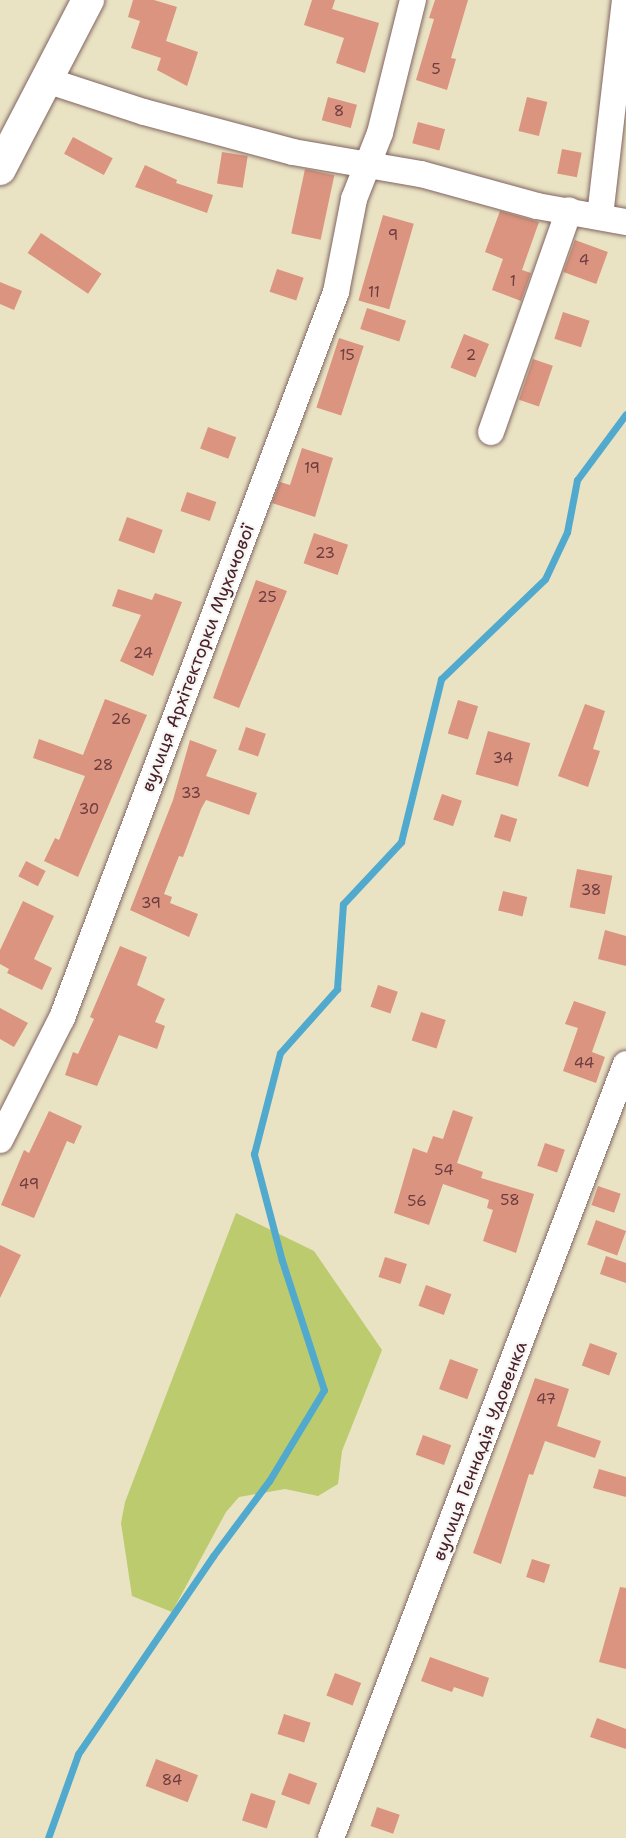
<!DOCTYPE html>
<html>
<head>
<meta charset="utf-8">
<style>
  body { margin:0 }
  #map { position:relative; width:626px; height:1838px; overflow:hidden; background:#e9e3c4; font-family:"Shantell Sans",sans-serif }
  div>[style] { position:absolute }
  .green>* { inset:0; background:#bbcb6e }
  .stream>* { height:7px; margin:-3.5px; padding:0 3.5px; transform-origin:3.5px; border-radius:3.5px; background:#51aace }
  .building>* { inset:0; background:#da947f; transform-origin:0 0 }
  .roads { filter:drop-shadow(0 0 2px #826461) drop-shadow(0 0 2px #826461) }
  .minor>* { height:26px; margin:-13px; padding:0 13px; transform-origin:13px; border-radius:13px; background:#fff }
  .tertiary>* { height:32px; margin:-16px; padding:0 16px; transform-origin:16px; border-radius:16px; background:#fff }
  span { translate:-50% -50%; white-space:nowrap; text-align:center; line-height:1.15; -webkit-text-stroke:4.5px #f6f6f2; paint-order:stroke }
  .number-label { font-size:15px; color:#6e3c40 }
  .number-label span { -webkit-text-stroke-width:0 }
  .street-label { font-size:18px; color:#4a1f2b }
</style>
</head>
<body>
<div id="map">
  <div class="green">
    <div style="clip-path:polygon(236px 1213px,314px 1251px,382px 1350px,342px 1451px,338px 1484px,318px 1496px,285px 1489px,239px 1497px,226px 1512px,172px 1612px,132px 1596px,121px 1523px,125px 1502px)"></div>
  </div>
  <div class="stream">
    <div style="left:48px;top:1838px;width:89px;rotate:-70.3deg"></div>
    <div style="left:78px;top:1754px;width:240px;rotate:-55.7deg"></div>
    <div style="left:213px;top:1556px;width:94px;rotate:-53.3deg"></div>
    <div style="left:269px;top:1481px;width:106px;rotate:-58.9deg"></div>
    <div style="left:324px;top:1390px;width:136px;rotate:-108deg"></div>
    <div style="left:282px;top:1261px;width:111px;rotate:-104.7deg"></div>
    <div style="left:254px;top:1154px;width:104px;rotate:-75.6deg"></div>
    <div style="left:280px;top:1053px;width:86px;rotate:-48.3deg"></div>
    <div style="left:337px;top:989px;width:85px;rotate:-86deg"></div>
    <div style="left:343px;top:904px;width:85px;rotate:-46.9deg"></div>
    <div style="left:401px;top:842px;width:168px;rotate:-76.2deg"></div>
    <div style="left:441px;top:679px;width:144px;rotate:-43.9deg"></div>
    <div style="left:545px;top:579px;width:52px;rotate:-64.9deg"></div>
    <div style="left:567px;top:532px;width:53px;rotate:-79.1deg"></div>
    <div style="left:577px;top:480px;width:82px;rotate:-53.4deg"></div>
  </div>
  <div class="building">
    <div style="clip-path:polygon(133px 0,154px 0,177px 7px,166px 41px,198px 52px,187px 86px,157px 70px,161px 58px,131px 48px,140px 21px,128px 17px)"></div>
    <div style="clip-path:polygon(312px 0,335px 0,332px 9px,379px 23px,365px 73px,336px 63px,344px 38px,304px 25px)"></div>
    <div style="clip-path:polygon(435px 0,468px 0,451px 58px,456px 59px,447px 90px,416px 80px,434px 19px,429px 18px)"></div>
    <div style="left:328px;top:97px;width:30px;height:24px;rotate:15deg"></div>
    <div style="left:527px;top:97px;width:21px;height:35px;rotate:14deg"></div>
    <div style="left:418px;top:122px;width:28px;height:22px;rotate:15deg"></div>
    <div style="left:73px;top:137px;width:45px;height:19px;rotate:28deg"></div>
    <div style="left:562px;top:149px;width:20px;height:25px;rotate:11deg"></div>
    <div style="left:222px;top:152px;width:26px;height:32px;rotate:9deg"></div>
    <div style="clip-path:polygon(145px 165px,177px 180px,176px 183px,213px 195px,207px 213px,135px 187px)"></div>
    <div style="left:305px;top:169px;width:30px;height:66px;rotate:12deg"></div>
    <div style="clip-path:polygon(500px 211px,539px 222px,522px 270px,531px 273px,521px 301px,492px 290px,503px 259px,485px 252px)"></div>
    <div style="left:383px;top:215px;width:32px;height:89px;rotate:16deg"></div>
    <div style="left:41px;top:233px;width:73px;height:24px;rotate:34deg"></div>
    <div style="left:575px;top:240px;width:35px;height:34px;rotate:20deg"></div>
    <div style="left:277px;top:269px;width:28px;height:24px;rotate:18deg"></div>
    <div style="clip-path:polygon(0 282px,22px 291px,14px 310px,0 304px)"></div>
    <div style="left:367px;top:308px;width:41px;height:22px;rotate:18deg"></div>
    <div style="left:563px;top:312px;width:28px;height:28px;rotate:18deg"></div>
    <div style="left:464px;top:334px;width:27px;height:36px;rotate:22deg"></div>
    <div style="left:339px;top:338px;width:26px;height:73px;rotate:18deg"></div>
    <div style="left:533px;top:359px;width:21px;height:43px;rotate:19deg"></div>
    <div style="left:208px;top:427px;width:30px;height:23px;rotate:20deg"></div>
    <div style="clip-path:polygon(302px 448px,333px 458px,315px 517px,272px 503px,280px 482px,290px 485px)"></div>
    <div style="left:187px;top:492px;width:31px;height:20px;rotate:19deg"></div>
    <div style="left:127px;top:517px;width:38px;height:25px;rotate:20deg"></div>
    <div style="left:314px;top:533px;width:36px;height:32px;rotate:19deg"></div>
    <div style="clip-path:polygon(256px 580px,287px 591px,239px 708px,213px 698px)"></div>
    <div style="clip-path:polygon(118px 589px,152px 600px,155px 593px,182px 602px,153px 676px,120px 661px,141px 615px,112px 606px)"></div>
    <div style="clip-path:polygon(105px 699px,147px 715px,78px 877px,44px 861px,55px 838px,59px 840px,85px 776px,33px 758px,39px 739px,83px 755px)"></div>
    <div style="left:458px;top:700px;width:21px;height:35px;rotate:17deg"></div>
    <div style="clip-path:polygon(585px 704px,605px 711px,593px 749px,600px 751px,588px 787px,558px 776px)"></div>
    <div style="left:246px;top:727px;width:21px;height:24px;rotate:19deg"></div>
    <div style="left:488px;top:731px;width:44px;height:45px;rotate:16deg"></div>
    <div style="clip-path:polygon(190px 740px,217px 750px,206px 776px,257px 793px,249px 815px,206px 800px,201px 809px,183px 857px,179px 856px,164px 894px,172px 897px,170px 903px,198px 914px,189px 937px,130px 910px,173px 800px)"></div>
    <div style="left:442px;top:794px;width:21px;height:27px;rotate:19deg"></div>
    <div style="left:501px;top:814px;width:17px;height:24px;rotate:17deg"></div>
    <div style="left:26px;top:861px;width:22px;height:17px;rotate:27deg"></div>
    <div style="left:577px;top:869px;width:36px;height:39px;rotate:11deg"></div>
    <div style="left:503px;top:891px;width:25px;height:20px;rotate:14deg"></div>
    <div style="clip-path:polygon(23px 901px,54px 916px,34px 959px,52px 968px,42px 990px,7px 973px,9px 969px,0 964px,0 950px)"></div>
    <div style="clip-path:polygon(605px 930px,626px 936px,626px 966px,598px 959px)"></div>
    <div style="clip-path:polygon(120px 946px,147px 957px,137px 985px,165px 999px,155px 1022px,165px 1026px,157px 1049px,119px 1035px,97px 1086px,65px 1075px,73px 1052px,78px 1054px,94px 1019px,90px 1017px)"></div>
    <div style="left:378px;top:985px;width:21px;height:23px;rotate:19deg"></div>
    <div style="clip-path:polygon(574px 1001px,606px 1012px,592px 1052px,605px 1057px,596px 1083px,563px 1071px,578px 1028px,565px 1024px)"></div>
    <div style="clip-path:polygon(0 1008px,28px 1023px,14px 1047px,0 1039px)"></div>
    <div style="left:421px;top:1012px;width:26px;height:30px;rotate:18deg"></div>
    <div style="clip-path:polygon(453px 1110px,473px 1117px,457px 1163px,483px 1172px,481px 1178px,534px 1194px,516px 1253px,483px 1241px,493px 1210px,487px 1208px,489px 1200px,443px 1184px,429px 1225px,394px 1213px,413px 1148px,427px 1153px,433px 1136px,443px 1139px)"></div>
    <div style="clip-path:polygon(49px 1111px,82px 1126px,74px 1144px,67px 1141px,34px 1218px,1px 1205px,24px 1150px,29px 1153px)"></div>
    <div style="left:545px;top:1143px;width:21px;height:24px;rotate:19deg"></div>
    <div style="left:598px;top:1186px;width:24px;height:20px;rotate:19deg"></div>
    <div style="left:596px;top:1220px;width:32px;height:26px;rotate:20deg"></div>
    <div style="clip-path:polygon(0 1245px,21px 1255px,0 1298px)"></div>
    <div style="clip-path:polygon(606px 1256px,626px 1263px,626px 1283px,600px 1274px)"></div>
    <div style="left:385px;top:1257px;width:23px;height:21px;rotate:18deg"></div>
    <div style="left:426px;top:1285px;width:27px;height:22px;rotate:20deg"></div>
    <div style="left:590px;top:1343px;width:29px;height:24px;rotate:20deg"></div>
    <div style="left:450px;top:1359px;width:30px;height:32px;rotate:20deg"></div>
    <div style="clip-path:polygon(535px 1378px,569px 1389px,557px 1426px,601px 1441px,595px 1458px,545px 1441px,533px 1475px,529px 1474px,501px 1564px,473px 1553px)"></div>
    <div style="left:423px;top:1435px;width:30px;height:21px;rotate:20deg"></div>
    <div style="clip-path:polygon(599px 1469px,626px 1477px,626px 1497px,593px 1488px)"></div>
    <div style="left:532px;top:1559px;width:19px;height:19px;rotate:18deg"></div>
    <div style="clip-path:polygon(620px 1587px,626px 1588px,626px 1669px,599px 1662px)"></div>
    <div style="clip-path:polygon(430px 1657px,489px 1678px,483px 1697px,454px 1687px,452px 1692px,421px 1681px)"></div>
    <div style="left:335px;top:1673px;width:28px;height:24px;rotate:21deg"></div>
    <div style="left:284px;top:1714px;width:28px;height:21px;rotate:18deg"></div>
    <div style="clip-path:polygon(597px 1718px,626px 1729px,626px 1749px,590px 1737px)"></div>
    <div style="left:156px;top:1759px;width:45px;height:29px;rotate:21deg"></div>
    <div style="left:289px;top:1773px;width:30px;height:23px;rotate:20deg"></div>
    <div style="left:251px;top:1793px;width:26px;height:29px;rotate:18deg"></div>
    <div style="left:377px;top:1807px;width:24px;height:20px;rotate:19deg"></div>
  </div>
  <div class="roads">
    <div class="minor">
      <div style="left:46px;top:80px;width:103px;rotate:18.1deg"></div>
      <div style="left:144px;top:112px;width:154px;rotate:15deg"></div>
      <div style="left:293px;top:152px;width:130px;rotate:9.8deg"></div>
      <div style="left:421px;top:174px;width:120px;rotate:15.4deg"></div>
      <div style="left:537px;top:206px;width:90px;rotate:10.2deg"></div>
      <div style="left:600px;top:216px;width:217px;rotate:-83.4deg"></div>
      <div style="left:491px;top:432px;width:235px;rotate:-70.6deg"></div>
      <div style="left:0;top:1140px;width:137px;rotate:-63.1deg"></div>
      <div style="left:62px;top:1018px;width:776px;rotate:-69.32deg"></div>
      <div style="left:336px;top:292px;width:95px;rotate:-79deg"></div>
      <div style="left:354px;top:199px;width:71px;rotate:-68.5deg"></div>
      <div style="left:380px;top:133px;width:137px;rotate:-76.1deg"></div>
      <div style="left:331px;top:1838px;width:828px;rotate:-69.14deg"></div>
    </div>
    <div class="tertiary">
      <div style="left:0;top:169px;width:191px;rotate:-62.5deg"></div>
    </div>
  </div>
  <div class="number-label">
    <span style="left:436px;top:70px">5</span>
    <span style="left:339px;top:112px">8</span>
    <span style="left:393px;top:236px">9</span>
    <span style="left:584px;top:261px">4</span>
    <span style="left:513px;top:282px">1</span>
    <span style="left:374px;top:293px">11</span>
    <span style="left:347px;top:356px">15</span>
    <span style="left:471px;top:356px">2</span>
    <span style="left:312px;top:469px">19</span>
    <span style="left:325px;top:554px">23</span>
    <span style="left:267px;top:598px">25</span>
    <span style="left:143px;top:654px">24</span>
    <span style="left:121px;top:720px">26</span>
    <span style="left:503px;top:759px">34</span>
    <span style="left:103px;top:766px">28</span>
    <span style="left:191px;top:794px">33</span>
    <span style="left:89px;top:810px">30</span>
    <span style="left:591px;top:891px">38</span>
    <span style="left:151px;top:904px">39</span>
    <span style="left:584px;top:1064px">44</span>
    <span style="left:444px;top:1171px">54</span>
    <span style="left:29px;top:1185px">49</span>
    <span style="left:510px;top:1201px">58</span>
    <span style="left:417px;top:1202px">56</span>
    <span style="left:546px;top:1400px">47</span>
    <span style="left:172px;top:1781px">84</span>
  </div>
  <div class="street-label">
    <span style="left:198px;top:658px;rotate:-69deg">вулиця Архітекторки Мухачової</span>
    <span style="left:480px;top:1451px;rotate:-69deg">вулиця Геннадія Удовенка</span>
  </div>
</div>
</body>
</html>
